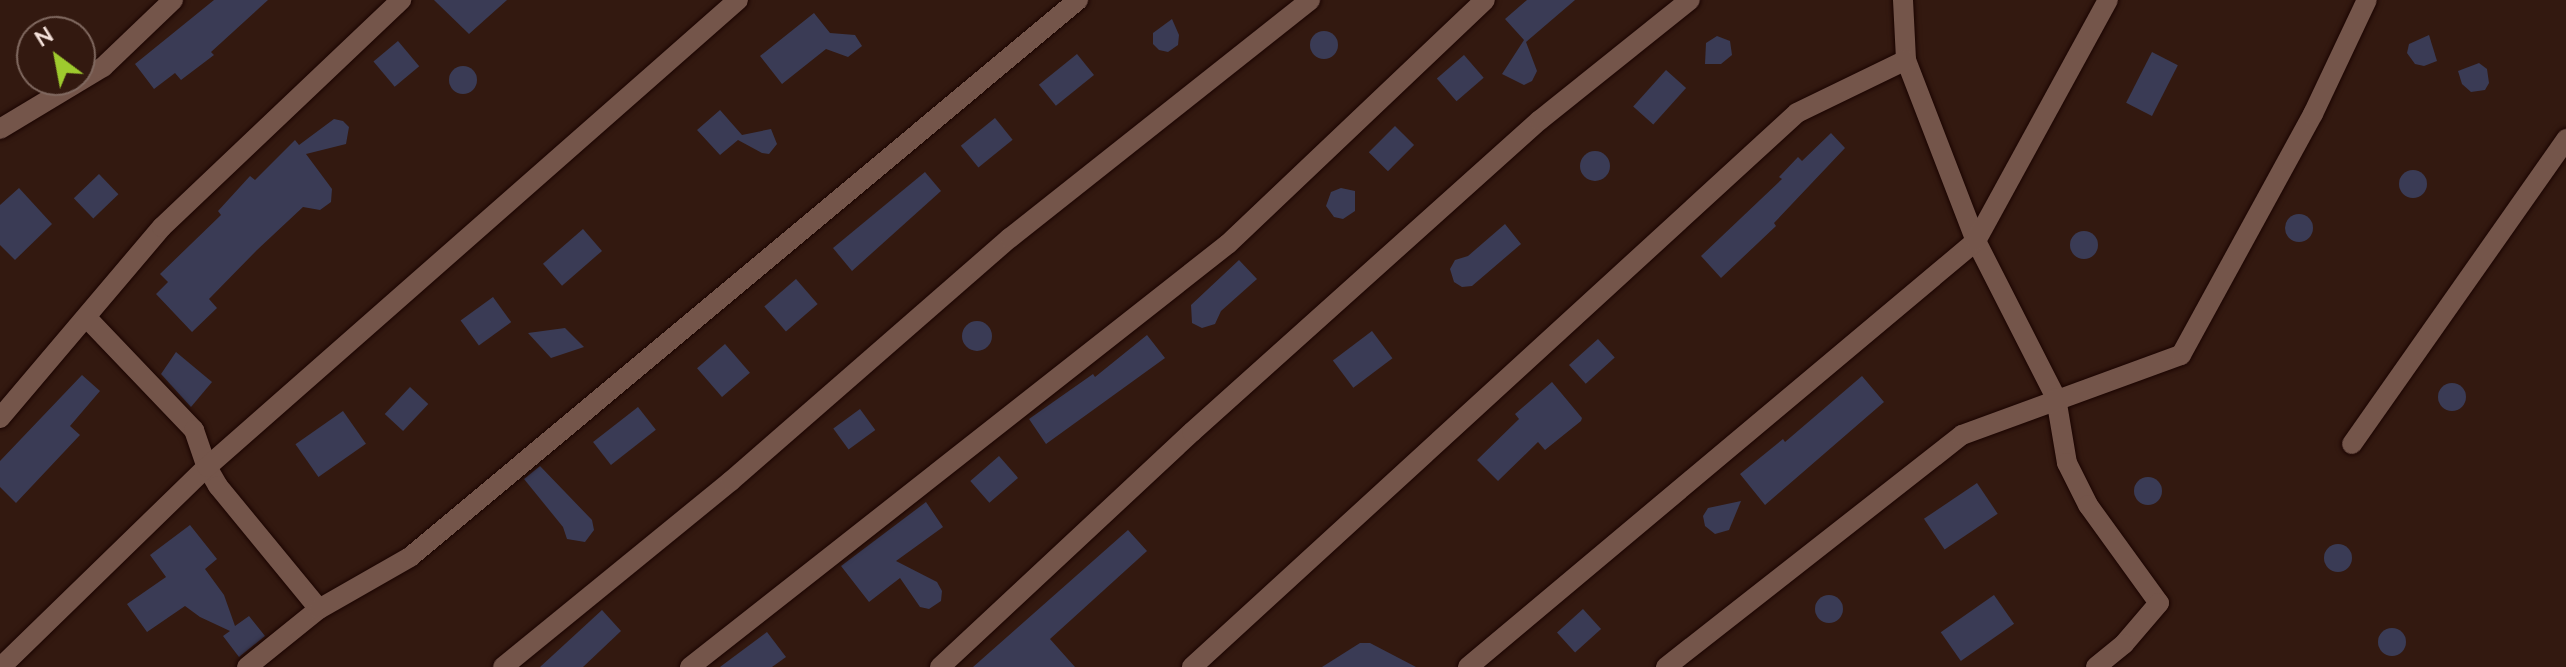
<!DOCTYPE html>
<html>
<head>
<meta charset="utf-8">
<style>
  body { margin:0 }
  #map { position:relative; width:2566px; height:667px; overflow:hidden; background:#331910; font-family:"Nunito Sans",sans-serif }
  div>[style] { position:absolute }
  .building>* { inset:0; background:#3a3b55; transform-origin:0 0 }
  .round { border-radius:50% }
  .roads { filter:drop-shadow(0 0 2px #1a0400) drop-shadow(0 0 2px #1a0400) }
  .street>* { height:20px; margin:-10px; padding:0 10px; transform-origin:10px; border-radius:10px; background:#74554a }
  span { translate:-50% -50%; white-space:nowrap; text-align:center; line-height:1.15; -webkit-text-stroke:7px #331910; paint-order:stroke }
  .north { position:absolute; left:16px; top:16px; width:80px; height:80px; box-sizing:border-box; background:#331910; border:2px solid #806960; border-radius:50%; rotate:328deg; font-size:22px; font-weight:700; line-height:32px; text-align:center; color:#f3e0d9 }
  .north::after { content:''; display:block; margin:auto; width:28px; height:36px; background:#9eca2e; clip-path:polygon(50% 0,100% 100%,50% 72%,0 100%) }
</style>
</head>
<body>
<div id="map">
  <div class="building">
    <div style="clip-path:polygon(214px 0,268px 0,211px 52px,214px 55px,181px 80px,175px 73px,154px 89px,135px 64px)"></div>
    <div style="clip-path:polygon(434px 0,507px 0,469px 34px)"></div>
    <div style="clip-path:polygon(1527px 0,1575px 0,1526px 42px,1537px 71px,1532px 81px,1524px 85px,1502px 74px,1524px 40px,1505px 19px)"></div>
    <div style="clip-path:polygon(814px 13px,830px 33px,855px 35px,862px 46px,848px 57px,826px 49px,782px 84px,760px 56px)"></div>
    <div style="clip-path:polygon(1172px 19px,1179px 35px,1178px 45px,1168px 52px,1159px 50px,1153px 44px,1153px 33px)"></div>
    <div class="round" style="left:1310px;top:31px;width:28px;height:28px"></div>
    <div style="clip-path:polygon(2429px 35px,2437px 61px,2424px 66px,2415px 64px,2407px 53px,2409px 44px)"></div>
    <div style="clip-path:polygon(1717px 36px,1730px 41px,1732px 55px,1721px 64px,1705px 64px,1706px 43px)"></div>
    <div style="left:398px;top:41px;width:33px;height:32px;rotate:50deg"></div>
    <div style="left:2152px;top:52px;width:29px;height:57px;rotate:27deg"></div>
    <div style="left:1077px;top:54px;width:27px;height:49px;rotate:51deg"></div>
    <div style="left:1464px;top:55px;width:30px;height:36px;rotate:49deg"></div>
    <div style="clip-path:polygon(2479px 63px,2487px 69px,2489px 83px,2485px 90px,2471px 92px,2462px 84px,2458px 71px)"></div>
    <div class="round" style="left:449px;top:66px;width:28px;height:28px"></div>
    <div style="left:1666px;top:70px;width:27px;height:49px;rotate:42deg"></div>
    <div style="clip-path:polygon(720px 110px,742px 135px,771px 129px,777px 144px,769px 154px,762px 153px,738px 140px,720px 155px,697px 130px)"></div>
    <div style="left:995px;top:118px;width:28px;height:44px;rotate:51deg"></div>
    <div style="clip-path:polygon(334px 119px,343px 121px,349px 127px,346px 144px,306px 154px,332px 189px,331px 202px,320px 210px,303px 207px,257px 250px,209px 299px,217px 308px,192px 332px,156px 294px,168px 282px,160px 274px,221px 215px,218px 211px,250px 176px,255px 180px,295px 140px,299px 145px)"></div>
    <div style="left:1395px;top:126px;width:27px;height:37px;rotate:45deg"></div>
    <div style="clip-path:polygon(1831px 133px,1845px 148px,1774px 223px,1776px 226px,1721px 278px,1701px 256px,1782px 179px,1779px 177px,1798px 157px,1802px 161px)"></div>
    <div class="round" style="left:1580px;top:151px;width:30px;height:30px"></div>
    <div class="round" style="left:2399px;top:170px;width:28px;height:28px"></div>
    <div style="clip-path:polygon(925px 172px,941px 191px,852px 271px,833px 248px)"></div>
    <div style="left:99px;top:174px;width:28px;height:35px;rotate:46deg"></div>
    <div style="clip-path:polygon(19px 188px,52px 224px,15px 260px,0 245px,0 205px)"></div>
    <div style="clip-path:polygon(1341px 188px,1355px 191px,1355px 211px,1343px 219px,1334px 217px,1326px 206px,1331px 192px)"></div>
    <div class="round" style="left:2285px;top:214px;width:28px;height:28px"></div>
    <div style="clip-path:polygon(1505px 224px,1521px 244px,1472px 286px,1462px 287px,1454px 282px,1450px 269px,1455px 260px,1468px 256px)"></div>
    <div style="left:583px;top:229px;width:29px;height:53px;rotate:49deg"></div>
    <div class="round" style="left:2070px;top:231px;width:28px;height:28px"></div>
    <div style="clip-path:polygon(1239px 260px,1257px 279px,1221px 311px,1215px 324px,1202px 328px,1192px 323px,1191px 305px)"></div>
    <div style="left:796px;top:279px;width:33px;height:42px;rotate:49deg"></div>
    <div style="left:493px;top:297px;width:31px;height:40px;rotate:54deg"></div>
    <div class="round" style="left:962px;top:321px;width:30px;height:30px"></div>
    <div style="clip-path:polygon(565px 328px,584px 347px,551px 358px,528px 333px)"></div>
    <div style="left:1372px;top:331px;width:34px;height:49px;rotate:53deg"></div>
    <div style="clip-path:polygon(1147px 335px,1165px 358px,1046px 444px,1029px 419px,1093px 374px,1095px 377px)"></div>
    <div style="left:1598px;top:339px;width:25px;height:39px;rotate:48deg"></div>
    <div style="left:725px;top:344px;width:38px;height:37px;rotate:49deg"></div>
    <div style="clip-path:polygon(176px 352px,212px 382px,191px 407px,161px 374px)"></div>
    <div style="clip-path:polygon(82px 375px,100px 391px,70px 426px,80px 435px,16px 503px,0 487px,0 461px)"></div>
    <div style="clip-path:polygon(1862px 376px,1884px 402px,1765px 505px,1740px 474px,1783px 439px,1785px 442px)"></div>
    <div style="clip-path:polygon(1552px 382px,1582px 418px,1581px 421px,1545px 450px,1538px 442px,1498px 481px,1477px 460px,1519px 419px,1515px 414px)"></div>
    <div class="round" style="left:2438px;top:383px;width:28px;height:28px"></div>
    <div style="left:410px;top:387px;width:25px;height:37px;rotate:43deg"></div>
    <div style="left:638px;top:407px;width:29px;height:57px;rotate:52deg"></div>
    <div style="left:860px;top:409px;width:26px;height:33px;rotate:54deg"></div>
    <div style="left:343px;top:411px;width:40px;height:58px;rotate:55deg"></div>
    <div style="left:999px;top:456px;width:29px;height:38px;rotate:49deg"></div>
    <div style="clip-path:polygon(540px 466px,592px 520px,594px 530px,585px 542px,567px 539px,563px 527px,524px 479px)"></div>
    <div class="round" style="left:2134px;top:477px;width:28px;height:28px"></div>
    <div style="left:1977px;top:483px;width:37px;height:64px;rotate:56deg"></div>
    <div style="clip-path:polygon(1741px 501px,1729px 530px,1715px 534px,1705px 526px,1703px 516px,1708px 508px)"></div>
    <div style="clip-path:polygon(926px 502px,943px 527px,896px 561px,937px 582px,942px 591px,941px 601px,929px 609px,920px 607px,900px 578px,869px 602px,841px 566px)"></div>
    <div style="clip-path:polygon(190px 525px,217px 559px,205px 569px,224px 595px,235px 626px,249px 616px,265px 636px,239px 657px,223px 636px,230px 631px,200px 617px,185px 606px,147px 632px,127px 604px,166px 577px,150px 555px)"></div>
    <div style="clip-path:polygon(1128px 530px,1147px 551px,1050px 639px,1075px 667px,973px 667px)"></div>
    <div class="round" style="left:2324px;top:544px;width:28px;height:28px"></div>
    <div class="round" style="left:1815px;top:595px;width:28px;height:28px"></div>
    <div style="left:1994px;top:595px;width:35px;height:65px;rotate:55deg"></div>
    <div style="left:1583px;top:609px;width:27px;height:35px;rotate:48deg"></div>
    <div style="clip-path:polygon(602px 610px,621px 631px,583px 667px,540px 667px)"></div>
    <div class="round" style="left:2378px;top:628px;width:28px;height:28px"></div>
    <div style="clip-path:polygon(767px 632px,786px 657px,772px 667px,720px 667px)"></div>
    <div style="clip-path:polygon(1360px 643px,1370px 643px,1416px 667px,1322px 667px)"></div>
  </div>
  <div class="roads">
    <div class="street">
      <div style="left:1903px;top:0;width:60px;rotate:87.1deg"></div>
      <div style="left:1906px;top:60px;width:194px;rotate:68.9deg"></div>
      <div style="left:1976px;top:241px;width:176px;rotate:63deg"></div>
      <div style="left:2056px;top:398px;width:66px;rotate:80.4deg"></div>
      <div style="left:2067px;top:463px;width:47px;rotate:63.4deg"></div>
      <div style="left:2088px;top:505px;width:121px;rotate:54.1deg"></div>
      <div style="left:2159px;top:603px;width:54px;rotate:130.5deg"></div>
      <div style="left:2124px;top:644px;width:36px;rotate:141deg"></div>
      <div style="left:0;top:129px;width:120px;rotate:-31deg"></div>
      <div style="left:103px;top:67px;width:97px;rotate:-43.7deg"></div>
      <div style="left:87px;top:318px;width:155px;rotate:46.3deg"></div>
      <div style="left:194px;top:430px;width:39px;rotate:71deg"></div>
      <div style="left:207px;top:467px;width:22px;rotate:60deg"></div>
      <div style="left:218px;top:486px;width:159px;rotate:50.6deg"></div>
      <div style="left:0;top:418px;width:250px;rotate:-49.7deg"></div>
      <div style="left:162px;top:227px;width:330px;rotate:-43.5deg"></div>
      <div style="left:2352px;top:444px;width:373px;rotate:-54.9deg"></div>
      <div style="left:1px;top:667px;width:287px;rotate:-44.2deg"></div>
      <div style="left:207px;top:467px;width:707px;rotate:-41.33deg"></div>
      <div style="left:247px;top:667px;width:92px;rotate:-38.9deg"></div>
      <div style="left:319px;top:609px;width:105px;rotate:-29.7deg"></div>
      <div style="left:410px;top:557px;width:870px;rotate:-39.82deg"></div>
      <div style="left:503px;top:667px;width:294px;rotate:-39.2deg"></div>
      <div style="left:731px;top:481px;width:370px;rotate:-41.1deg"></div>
      <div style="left:1010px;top:238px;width:383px;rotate:-38.4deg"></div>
      <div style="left:690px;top:667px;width:684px;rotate:-38.18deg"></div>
      <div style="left:1228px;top:244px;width:354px;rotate:-43.5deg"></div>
      <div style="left:940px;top:667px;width:345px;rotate:-43deg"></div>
      <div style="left:1192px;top:432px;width:467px;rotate:-41.9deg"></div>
      <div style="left:1540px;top:120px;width:192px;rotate:-38.7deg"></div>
      <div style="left:1192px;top:667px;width:820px;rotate:-42.48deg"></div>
      <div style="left:1797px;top:113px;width:121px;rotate:-25.9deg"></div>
      <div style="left:1468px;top:667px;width:663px;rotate:-39.98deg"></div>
      <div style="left:1976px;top:241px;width:275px;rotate:-61.3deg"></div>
      <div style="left:1666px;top:667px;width:376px;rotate:-38.1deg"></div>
      <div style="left:1962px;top:435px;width:233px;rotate:-20.1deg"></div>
      <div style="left:2181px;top:355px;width:275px;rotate:-61.3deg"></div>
      <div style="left:2313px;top:114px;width:126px;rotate:-64.7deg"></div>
    </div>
  </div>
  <div class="north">N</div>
</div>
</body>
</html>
